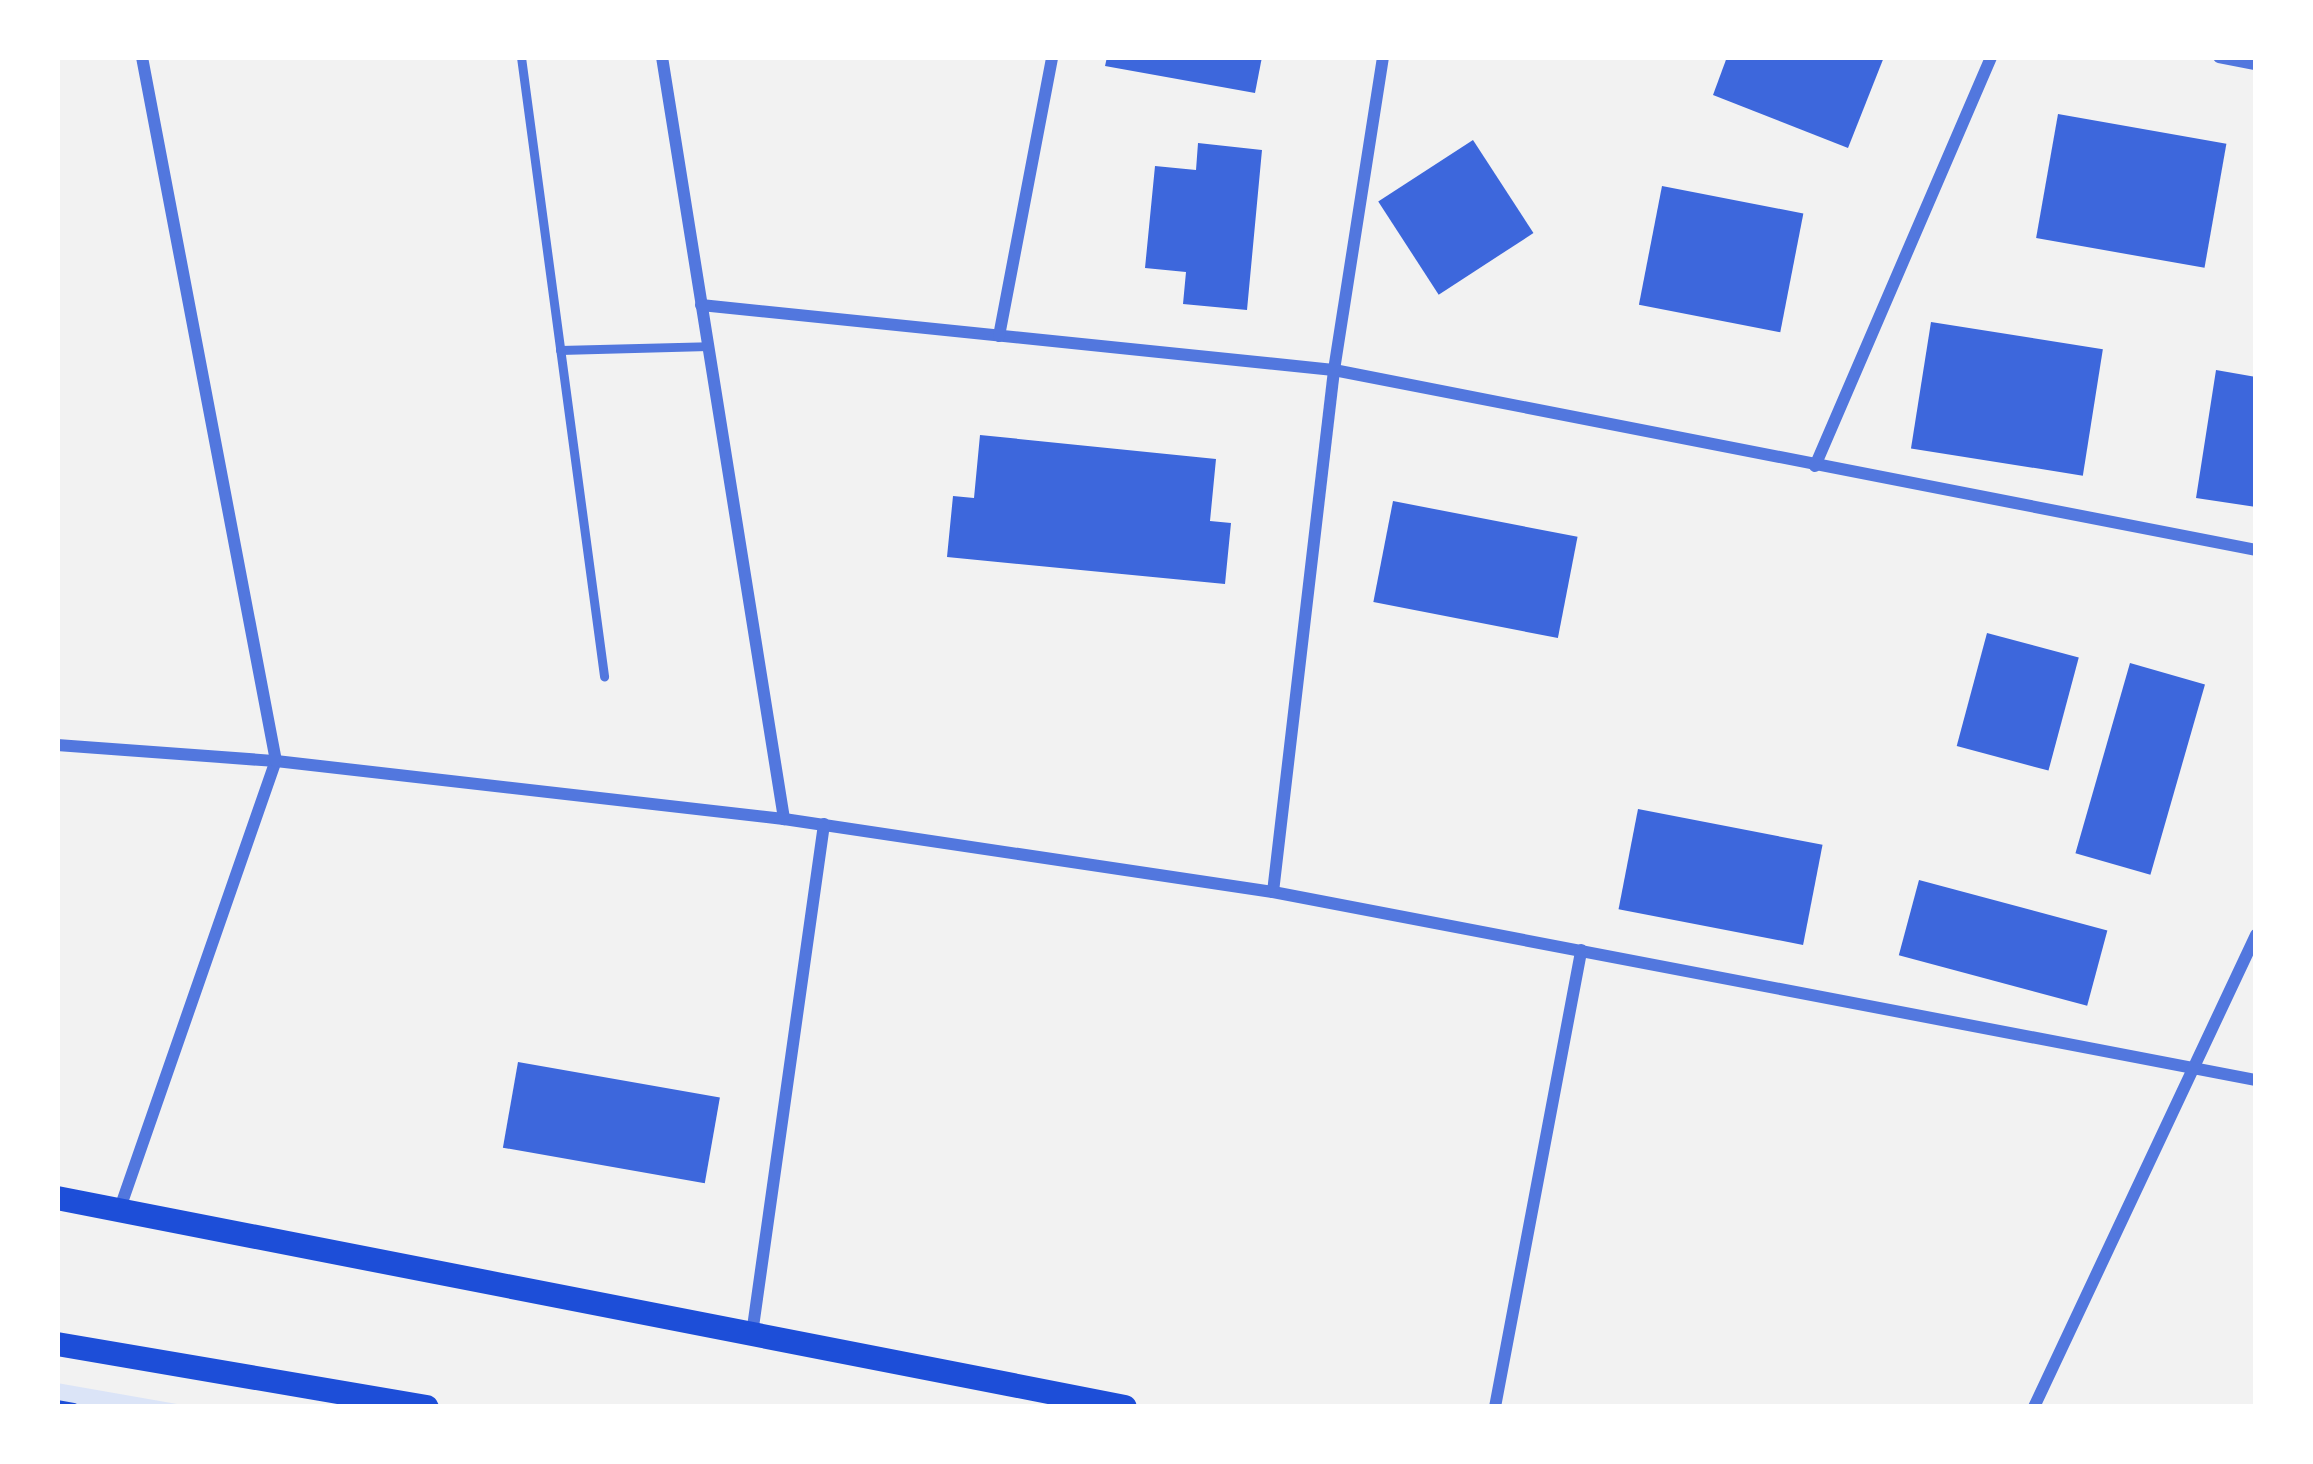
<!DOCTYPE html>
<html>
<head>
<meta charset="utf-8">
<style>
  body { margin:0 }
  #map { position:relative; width:2313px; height:1464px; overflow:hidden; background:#f2f2f2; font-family:Quicksand,sans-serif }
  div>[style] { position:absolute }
  .green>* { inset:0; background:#dbe4f7 }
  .building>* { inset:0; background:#3d67dc; transform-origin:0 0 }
  .path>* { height:8px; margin:-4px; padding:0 4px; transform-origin:4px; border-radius:4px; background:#1d4ed8 }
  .service>* { height:9px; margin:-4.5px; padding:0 4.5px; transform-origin:4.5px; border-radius:4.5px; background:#5277de }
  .minor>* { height:12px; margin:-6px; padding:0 6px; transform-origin:6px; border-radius:6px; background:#5277de }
  .secondary>* { height:24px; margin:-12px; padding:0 12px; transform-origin:12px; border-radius:12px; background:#1d4ed8 }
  span { translate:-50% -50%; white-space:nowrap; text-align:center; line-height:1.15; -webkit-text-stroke:9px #fff; paint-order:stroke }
  .frame { position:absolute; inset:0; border:60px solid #fff; pointer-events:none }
</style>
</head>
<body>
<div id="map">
  <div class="green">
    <div style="clip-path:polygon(57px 1383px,194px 1407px,57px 1407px)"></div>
  </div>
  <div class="building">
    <div style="clip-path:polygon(1107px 57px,1262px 57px,1255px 93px,1105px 66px)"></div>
    <div style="clip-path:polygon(1727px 57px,1884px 57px,1848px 148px,1713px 95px)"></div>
    <div style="left:2058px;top:114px;width:171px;height:126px;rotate:10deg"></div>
    <div style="left:1473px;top:140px;width:111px;height:113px;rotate:57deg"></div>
    <div style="clip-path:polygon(1198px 143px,1262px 150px,1247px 310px,1183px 304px,1186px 272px,1145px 268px,1155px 166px,1196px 170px)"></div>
    <div style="left:1662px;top:186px;width:144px;height:121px;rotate:11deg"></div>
    <div style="left:1931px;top:322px;width:174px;height:128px;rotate:9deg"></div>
    <div style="clip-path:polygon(2216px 370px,2256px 377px,2256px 507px,2196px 498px)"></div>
    <div style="clip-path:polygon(980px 435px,1216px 459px,1210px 521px,1231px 523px,1225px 584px,947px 557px,953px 496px,974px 498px)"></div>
    <div style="left:1393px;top:501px;width:188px;height:103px;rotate:11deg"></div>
    <div style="left:1987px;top:633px;width:95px;height:117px;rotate:15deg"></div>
    <div style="left:2130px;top:663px;width:78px;height:198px;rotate:16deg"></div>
    <div style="left:1638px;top:809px;width:188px;height:102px;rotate:11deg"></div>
    <div style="left:1919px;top:880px;width:195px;height:78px;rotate:15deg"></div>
    <div style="left:518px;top:1062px;width:205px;height:87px;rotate:10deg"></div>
  </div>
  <div class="path">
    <div style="left:57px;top:1404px;width:17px;rotate:10deg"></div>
  </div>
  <div class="service">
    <div style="left:521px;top:57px;width:625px;rotate:82.36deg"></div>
    <div style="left:560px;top:350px;width:148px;rotate:-1.5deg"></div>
  </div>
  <div class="minor">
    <div style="left:662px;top:57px;width:772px;rotate:80.9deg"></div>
    <div style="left:2219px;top:57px;width:38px;rotate:11deg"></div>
    <div style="left:701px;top:305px;width:636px;rotate:5.86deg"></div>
    <div style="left:1334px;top:370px;width:939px;rotate:11.05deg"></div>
    <div style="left:999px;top:336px;width:284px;rotate:-79.2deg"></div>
    <div style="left:1815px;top:466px;width:445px;rotate:-66.7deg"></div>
    <div style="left:57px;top:745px;width:220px;rotate:4.2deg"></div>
    <div style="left:276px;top:761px;width:511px;rotate:6.51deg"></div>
    <div style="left:784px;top:819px;width:494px;rotate:8.5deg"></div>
    <div style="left:1273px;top:892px;width:1001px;rotate:10.83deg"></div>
    <div style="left:1273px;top:892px;width:526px;rotate:-83.33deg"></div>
    <div style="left:1334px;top:370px;width:317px;rotate:-81.1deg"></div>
    <div style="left:119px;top:1211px;width:477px;rotate:-70.8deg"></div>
    <div style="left:276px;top:761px;width:717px;rotate:-100.78deg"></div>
    <div style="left:752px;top:1334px;width:515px;rotate:-81.96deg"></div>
    <div style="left:1495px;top:1407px;width:465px;rotate:-79.3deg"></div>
    <div style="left:2034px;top:1407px;width:522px;rotate:-64.81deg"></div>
  </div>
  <div class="secondary">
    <div style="left:57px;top:1198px;width:1088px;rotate:11.07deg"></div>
    <div style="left:57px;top:1344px;width:375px;rotate:9.7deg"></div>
  </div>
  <div class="frame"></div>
</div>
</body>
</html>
